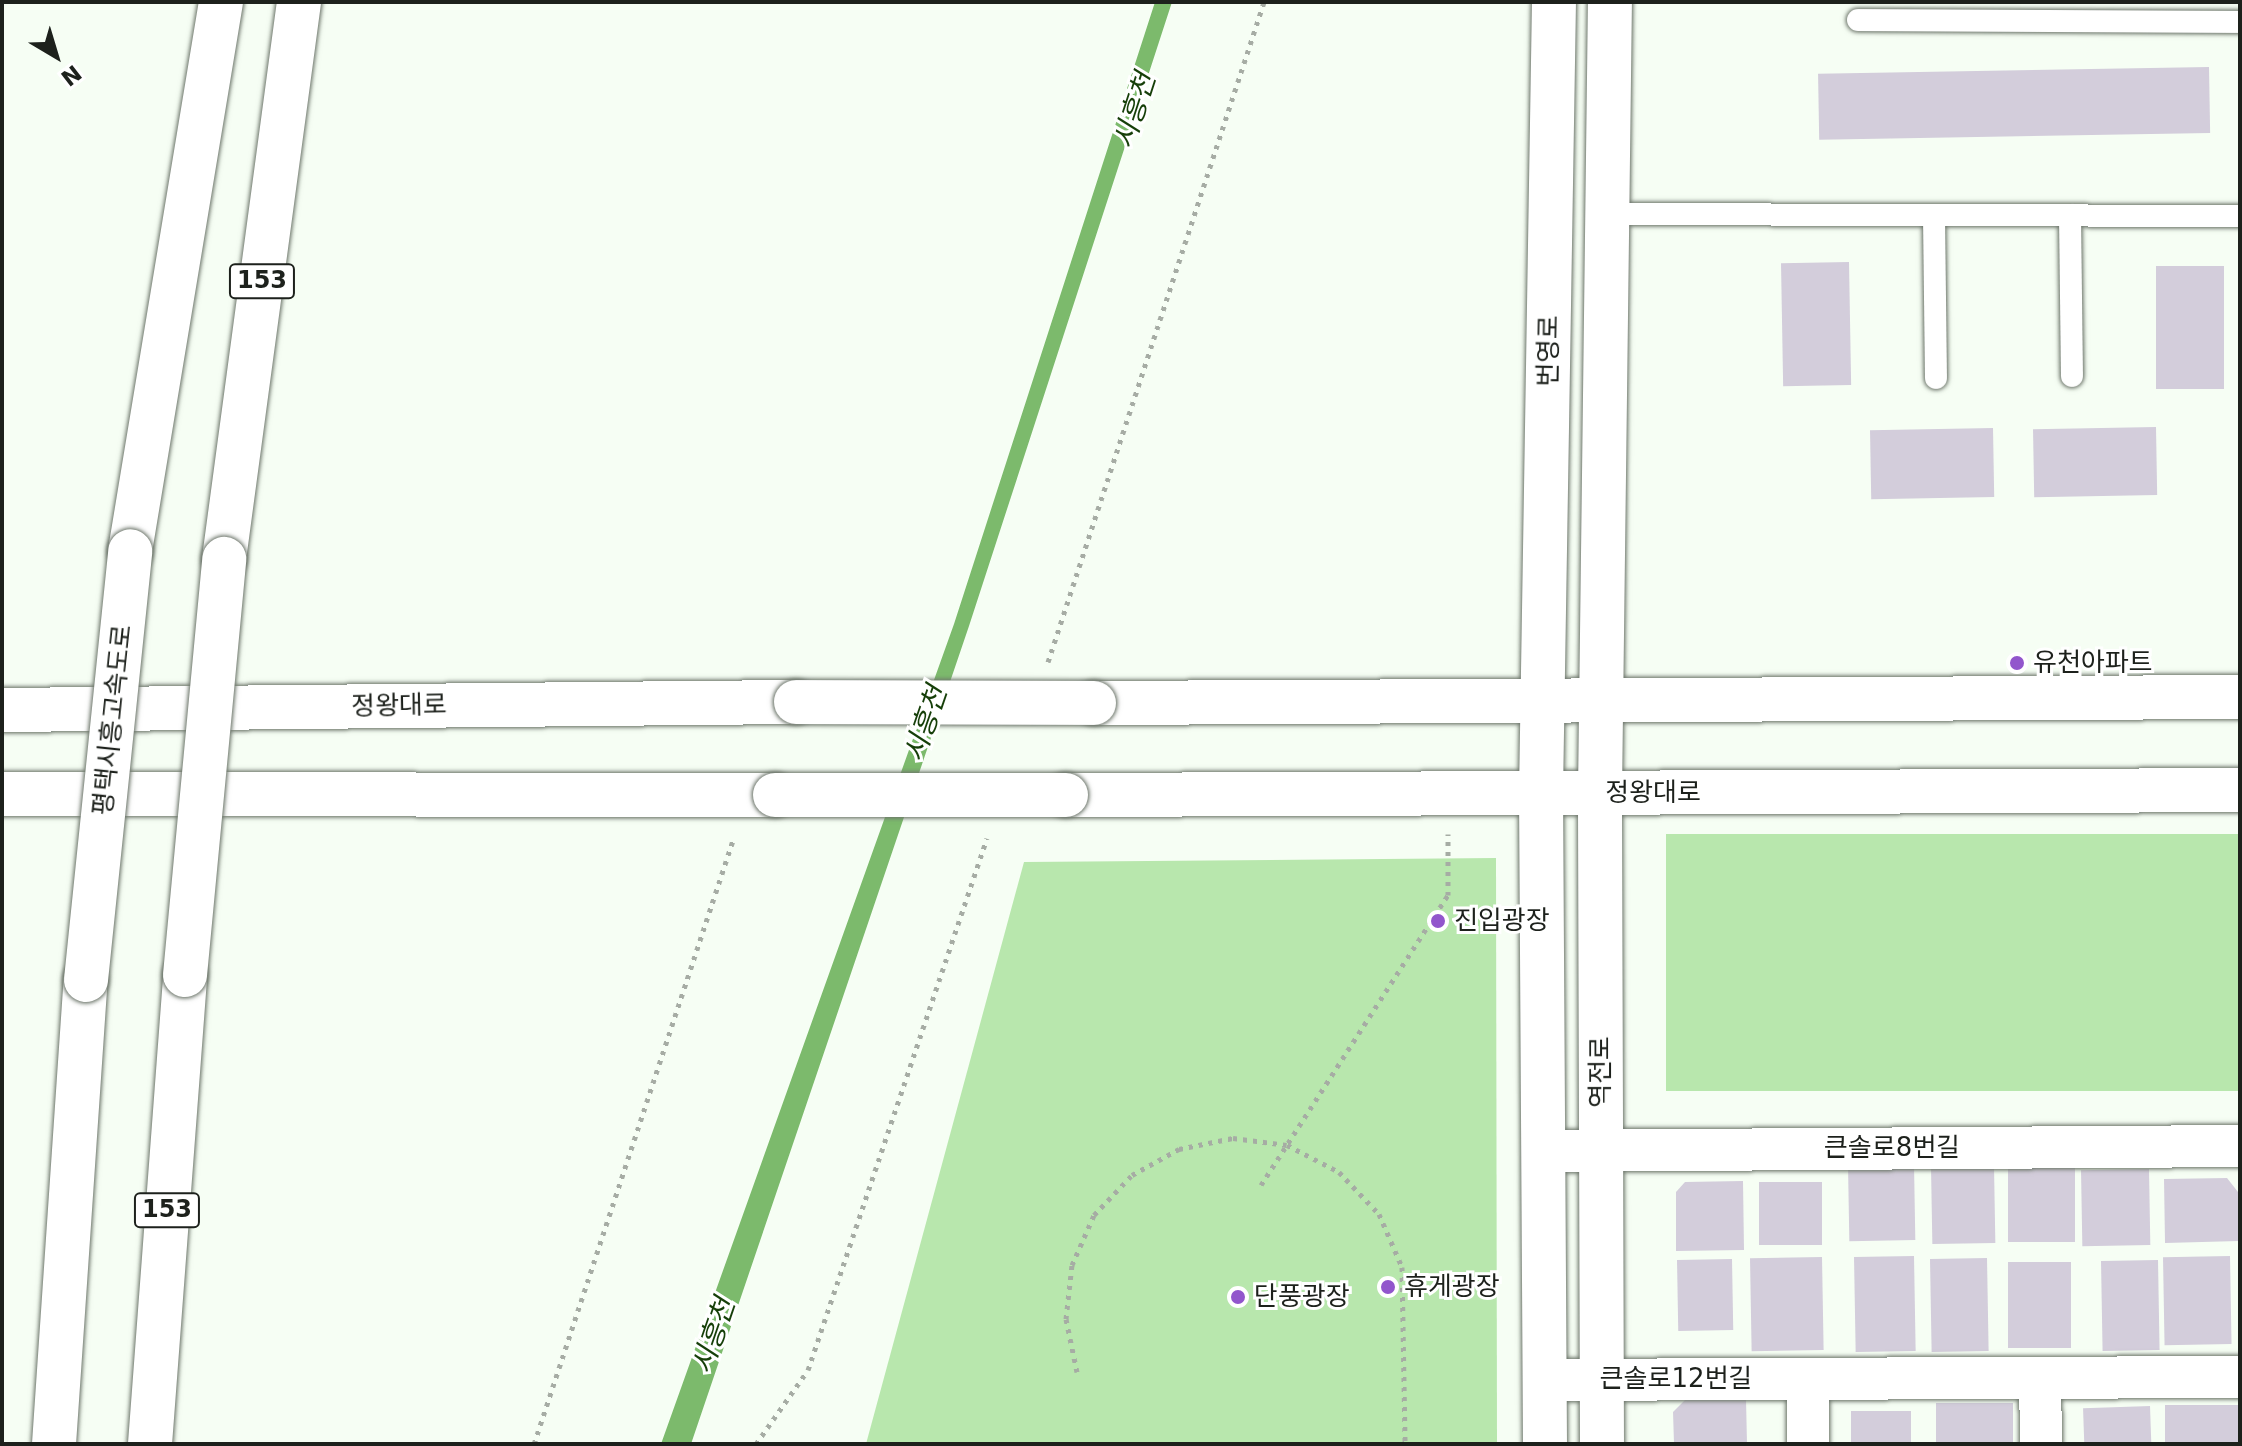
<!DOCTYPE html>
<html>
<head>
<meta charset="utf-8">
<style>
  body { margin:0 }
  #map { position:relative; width:2242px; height:1446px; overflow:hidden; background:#f6fef4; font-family:"DejaVu Sans","Noto Sans KR",sans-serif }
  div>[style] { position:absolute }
  .green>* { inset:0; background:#b8e7ad; transform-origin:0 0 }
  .water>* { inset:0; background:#7cba6c }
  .building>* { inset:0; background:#d3cddb; transform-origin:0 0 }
  .path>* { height:5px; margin-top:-2.5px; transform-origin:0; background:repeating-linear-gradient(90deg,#a6aca4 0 4px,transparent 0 10px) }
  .roads { filter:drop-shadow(0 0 2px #6e776c) drop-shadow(0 0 2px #6e776c) }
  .service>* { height:22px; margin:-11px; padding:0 11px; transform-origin:11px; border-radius:11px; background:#fff }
  .minor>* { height:42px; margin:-21px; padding:0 21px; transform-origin:21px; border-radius:21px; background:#fff }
  .tertiary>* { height:44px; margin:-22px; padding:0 22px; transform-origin:22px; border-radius:22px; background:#fff }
  .motorway>* { height:44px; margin:-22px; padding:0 22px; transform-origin:22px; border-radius:22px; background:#fff }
  .bridges { filter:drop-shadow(0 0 2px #6e776c) drop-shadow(0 0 2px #6e776c) }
  .tertiary-bridge>* { height:44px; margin:-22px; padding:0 22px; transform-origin:22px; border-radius:22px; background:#fff }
  .motorway-bridge>* { height:44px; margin:-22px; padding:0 22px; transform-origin:22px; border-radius:22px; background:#fff }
  .dots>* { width:22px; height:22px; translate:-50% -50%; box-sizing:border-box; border:4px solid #fff; border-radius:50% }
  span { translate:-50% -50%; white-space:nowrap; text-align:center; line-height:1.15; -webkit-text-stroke:6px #fff; paint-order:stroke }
  .shield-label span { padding:2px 6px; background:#fff; border:2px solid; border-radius:6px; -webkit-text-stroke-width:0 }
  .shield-label { font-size:24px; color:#1d211c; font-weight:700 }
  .street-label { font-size:26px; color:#1d211c }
  .poi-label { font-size:26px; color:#1d211c }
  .left { translate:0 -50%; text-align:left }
  .water-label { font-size:28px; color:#163f09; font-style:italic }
  .frame { position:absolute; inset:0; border:4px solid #1d211c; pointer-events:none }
  .north { position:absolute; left:16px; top:16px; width:80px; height:80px; -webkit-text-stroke:6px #fff; paint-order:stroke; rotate:142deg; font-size:22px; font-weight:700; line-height:32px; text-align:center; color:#1d211c }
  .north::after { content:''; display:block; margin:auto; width:28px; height:36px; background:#1d211c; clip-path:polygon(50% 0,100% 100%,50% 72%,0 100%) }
</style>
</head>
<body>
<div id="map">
  <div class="green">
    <div style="left:2240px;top:834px;width:257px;height:574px;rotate:90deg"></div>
    <div style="clip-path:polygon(1496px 858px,1497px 1444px,866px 1444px,1024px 862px)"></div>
  </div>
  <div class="water">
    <div style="clip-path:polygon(1155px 2px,1172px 2px,969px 626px,691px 1444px,661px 1444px,954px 624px)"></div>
  </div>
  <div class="building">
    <div style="left:2209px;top:67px;width:66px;height:391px;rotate:89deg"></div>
    <div style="left:1849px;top:262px;width:123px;height:68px;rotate:89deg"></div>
    <div style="left:2156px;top:266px;width:68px;height:123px"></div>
    <div style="left:2156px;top:427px;width:68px;height:123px;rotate:89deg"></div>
    <div style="left:1993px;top:428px;width:69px;height:123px;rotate:89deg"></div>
    <div style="left:1914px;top:1164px;width:76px;height:66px;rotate:89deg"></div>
    <div style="left:1994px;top:1166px;width:77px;height:63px;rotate:89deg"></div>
    <div style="left:2075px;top:1168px;width:74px;height:67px;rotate:90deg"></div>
    <div style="left:2149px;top:1169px;width:76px;height:68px;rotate:89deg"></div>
    <div style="clip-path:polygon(2227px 1178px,2238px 1192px,2239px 1241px,2165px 1243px,2164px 1179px)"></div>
    <div style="clip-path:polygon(1743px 1181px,1744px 1250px,1676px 1251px,1676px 1192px,1685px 1182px)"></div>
    <div style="left:1822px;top:1182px;width:63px;height:63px;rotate:90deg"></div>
    <div style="left:1914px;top:1256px;width:95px;height:60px;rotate:89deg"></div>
    <div style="left:2230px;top:1256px;width:88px;height:67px;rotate:89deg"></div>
    <div style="left:1822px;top:1257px;width:93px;height:72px;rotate:89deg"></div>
    <div style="left:1987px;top:1258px;width:93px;height:57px;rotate:89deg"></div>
    <div style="left:1732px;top:1259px;width:71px;height:55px;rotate:89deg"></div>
    <div style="left:2158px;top:1260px;width:90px;height:57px;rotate:89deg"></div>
    <div style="left:2008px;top:1262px;width:63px;height:86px"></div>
    <div style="clip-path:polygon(1746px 1399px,1747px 1444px,1674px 1444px,1673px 1412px,1685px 1400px)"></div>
    <div style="left:2013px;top:1403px;width:41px;height:77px;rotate:90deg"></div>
    <div style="left:2240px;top:1405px;width:39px;height:75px;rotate:90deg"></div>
    <div style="left:2150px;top:1406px;width:38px;height:67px;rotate:88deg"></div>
    <div style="left:1911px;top:1411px;width:33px;height:60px;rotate:90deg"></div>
  </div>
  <div class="path">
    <div style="left:1048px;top:662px;width:694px;rotate:-71.88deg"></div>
    <div style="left:1261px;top:1185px;width:345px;rotate:-57.2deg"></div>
    <div style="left:1448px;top:895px;width:61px;rotate:-90deg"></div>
    <div style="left:1077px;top:1372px;width:54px;rotate:-101.7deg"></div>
    <div style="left:1066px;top:1319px;width:54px;rotate:-83.7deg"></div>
    <div style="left:1072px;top:1265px;width:55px;rotate:-66.3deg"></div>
    <div style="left:1094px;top:1215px;width:55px;rotate:-46.5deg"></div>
    <div style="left:1132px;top:1175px;width:54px;rotate:-29deg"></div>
    <div style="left:1179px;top:1149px;width:55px;rotate:-11.5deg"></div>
    <div style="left:1233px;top:1138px;width:54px;rotate:7.4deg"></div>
    <div style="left:1287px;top:1145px;width:59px;rotate:27.4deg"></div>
    <div style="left:1339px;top:1172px;width:58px;rotate:46.4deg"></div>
    <div style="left:1379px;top:1214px;width:58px;rotate:66.5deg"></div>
    <div style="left:1402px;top:1267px;width:177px;rotate:89deg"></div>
    <div style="left:534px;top:1444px;width:639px;rotate:-71.76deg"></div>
    <div style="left:756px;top:1444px;width:90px;rotate:-54.9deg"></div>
    <div style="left:808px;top:1370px;width:561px;rotate:-71.4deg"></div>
  </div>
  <div class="roads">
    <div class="service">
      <div style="left:1858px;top:20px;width:382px;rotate:0.3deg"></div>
      <div style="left:1608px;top:214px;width:632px;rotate:0.18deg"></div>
      <div style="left:2070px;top:215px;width:161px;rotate:89.3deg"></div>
      <div style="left:1934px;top:216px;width:162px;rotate:89.3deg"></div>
    </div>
    <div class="minor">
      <div style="left:1544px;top:1151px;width:696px;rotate:-0.41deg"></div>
      <div style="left:2040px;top:1378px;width:66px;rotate:89.1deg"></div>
      <div style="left:1808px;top:1379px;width:65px;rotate:90deg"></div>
      <div style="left:1545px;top:1380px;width:695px;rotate:-0.25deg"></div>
    </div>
    <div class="tertiary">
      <div style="left:1094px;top:703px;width:1146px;rotate:-0.3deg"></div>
      <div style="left:2px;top:710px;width:794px;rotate:-0.58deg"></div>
      <div style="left:2px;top:794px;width:773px;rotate:0.07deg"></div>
      <div style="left:1066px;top:795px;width:1174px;rotate:-0.24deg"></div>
      <div style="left:1545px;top:1444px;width:651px;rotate:-90.35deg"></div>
      <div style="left:1541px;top:793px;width:791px;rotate:-89.06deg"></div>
      <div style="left:1602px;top:1444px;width:651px;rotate:-90.18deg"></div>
      <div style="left:1600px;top:793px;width:791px;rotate:-89.28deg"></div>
    </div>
    <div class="motorway">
      <div style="left:130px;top:551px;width:556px;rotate:-80.59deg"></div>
      <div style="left:224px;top:559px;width:562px;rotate:-82.33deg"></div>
      <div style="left:54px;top:1444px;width:465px;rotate:-86.1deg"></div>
      <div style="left:150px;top:1444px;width:470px;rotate:-85.7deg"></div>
    </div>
  </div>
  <div class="bridges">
    <div class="tertiary-bridge">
      <div style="left:796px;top:702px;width:298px;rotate:0.2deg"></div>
      <div style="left:775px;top:795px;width:291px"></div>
    </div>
    <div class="motorway-bridge">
      <div style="left:185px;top:975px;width:418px;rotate:-84.6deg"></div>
      <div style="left:86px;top:980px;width:431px;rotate:-84.1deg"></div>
    </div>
  </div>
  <div class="dots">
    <div style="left:2017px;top:663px;background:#9256cc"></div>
    <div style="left:1438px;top:921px;background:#9256cc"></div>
    <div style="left:1388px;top:1287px;background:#9256cc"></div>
    <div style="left:1238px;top:1297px;background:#9256cc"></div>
  </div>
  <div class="shield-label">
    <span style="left:262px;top:281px">153</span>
    <span style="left:167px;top:1210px">153</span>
  </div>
  <div class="street-label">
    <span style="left:1549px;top:351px;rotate:-89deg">번영로</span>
    <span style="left:399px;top:706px;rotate:-1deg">정왕대로</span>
    <span style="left:113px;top:720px;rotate:-84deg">평택시흥고속도로</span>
    <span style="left:1653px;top:793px">정왕대로</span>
    <span style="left:1601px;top:1072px;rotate:-90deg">역전로</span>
    <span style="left:1892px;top:1148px">큰솔로8번길</span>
    <span style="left:1676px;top:1379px">큰솔로12번길</span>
  </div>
  <div class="poi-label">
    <span class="left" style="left:2033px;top:663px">유천아파트</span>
    <span class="left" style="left:1454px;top:921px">진입광장</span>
    <span class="left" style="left:1404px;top:1287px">휴게광장</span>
    <span class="left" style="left:1254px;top:1297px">단풍광장</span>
  </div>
  <div class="water-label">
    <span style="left:1135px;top:111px;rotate:-72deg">시흥천</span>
    <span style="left:926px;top:724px;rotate:-71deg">시흥천</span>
    <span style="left:714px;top:1336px;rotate:-71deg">시흥천</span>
  </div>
  <div class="frame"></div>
  <div class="north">N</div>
</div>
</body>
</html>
